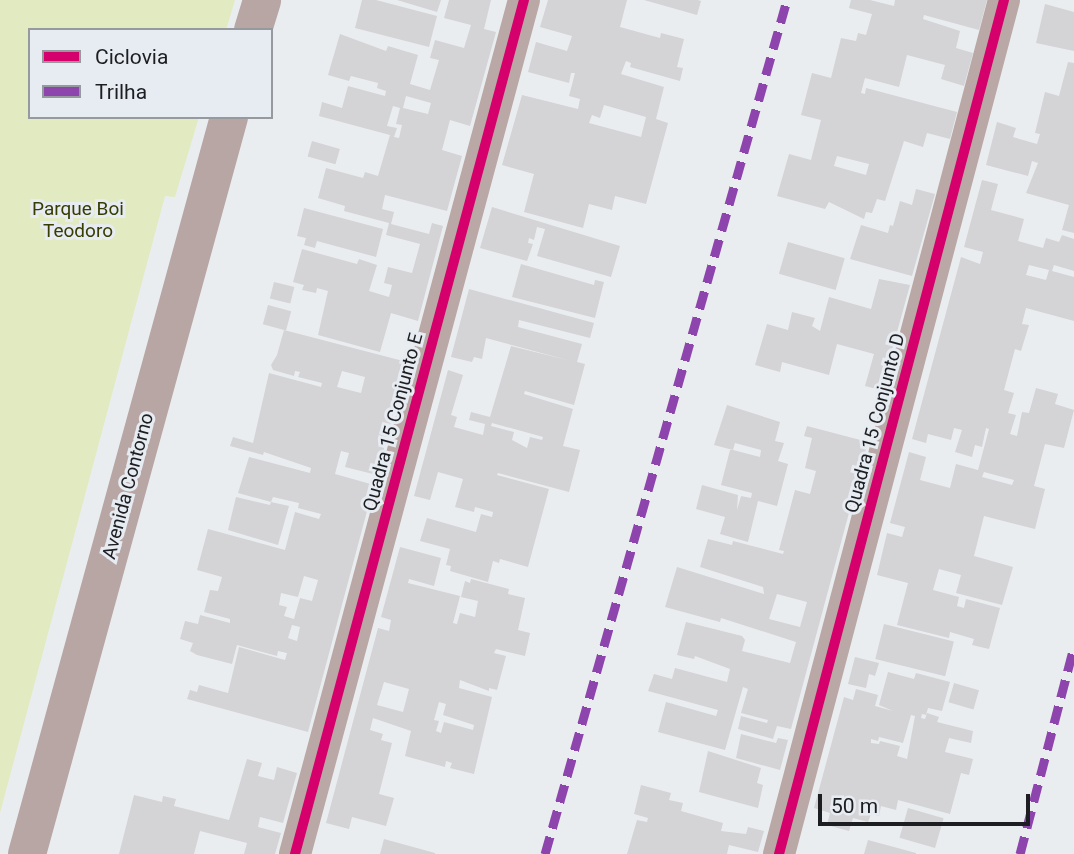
<!DOCTYPE html>
<html>
<head>
<meta charset="utf-8">
<style>
  body { margin:0 }
  #map { position:relative; width:1074px; height:854px; overflow:hidden; background:#eaedf0; font-family:Roboto,sans-serif }
  div>[style] { position:absolute }
  .green>* { inset:0; background:#e1eac0 }
  .building>* { inset:0; background:#d4d3d5; transform-origin:0 0 }
  .street>* { height:32px; margin:-16px; padding:0 16px; transform-origin:16px; border-radius:16px; background:#b9a8a5 }
  .secondary>* { height:38px; margin:-19px; padding:0 19px; transform-origin:19px; border-radius:19px; background:#b7a6a4 }
  .quiet>* { height:9px; margin-top:-4.5px; transform-origin:0; background:repeating-linear-gradient(90deg,#8e44ad 0 18px,transparent 0 27px) }
  .cycleway>* { height:10px; margin:-5px; padding:0 5px; transform-origin:5px; border-radius:5px; background:#d6006c }
  span { translate:-50% -50%; white-space:nowrap; text-align:center; line-height:1.15; -webkit-text-stroke:6px #e7ecf3; paint-order:stroke }
  .park-label { font-size:19px; color:#373d00 }
  .street-label { font-size:19px; color:#1d1e21 }
  .legend { position:absolute; left:28px; top:28px; width:245px; height:91px; box-sizing:border-box; background:#e7ecf3; border:2px solid #969a9f; margin:0; padding:9px 12px; list-style:none; font-size:21px; color:#1d1e21 }
  .legend li { display:flex; align-items:center; gap:14px; height:35px }
  .legend b { width:35px; border:2px solid #969a9f }
  .scale { position:absolute; left:818px; top:794px; width:212px; height:32px; box-sizing:border-box; border:4px solid #1d1e21; border-top:0; padding-left:9px; font-size:21px; line-height:24px; white-space:nowrap; color:#1d1e21; -webkit-text-stroke:5px #e7ecf3; paint-order:stroke }
</style>
</head>
<body>
<div id="map">
  <div class="green">
    <div style="clip-path:polygon(0 0,235px 0,226px 30px,30px 30px,30px 117px,199px 117px,175px 197px,165px 196px,0 813px)"></div>
  </div>
  <div class="building">
    <div style="clip-path:polygon(362px 0,376px 0,437px 16px,429px 47px,355px 28px)"></div>
    <div style="clip-path:polygon(397px 0,441px 0,437px 12px)"></div>
    <div style="clip-path:polygon(evenodd,449px 0,491px 0,484px 29px,496px 32px,470px 126px,450px 120px,442px 150px,462px 156px,447px 211px,385px 195px,382px 209px,394px 212px,391px 224px,429px 234px,432px 223px,443px 226px,418px 321px,391px 313px,380px 352px,318px 335px,328px 291px,317px 288px,316px 293px,302px 290px,304px 285px,293px 282px,302px 249px,357px 264px,359px 259px,377px 265px,369px 291px,389px 297px,392px 285px,384px 283px,388px 267px,412px 273px,420px 244px,386px 235px,389px 223px,344px 211px,345px 206px,318px 198px,326px 168px,363px 178px,365px 172px,378px 176px,390px 135px,319px 116px,322px 102px,342px 108px,348px 86px,385px 96px,386px 91px,377px 88px,378px 83px,351px 76px,349px 81px,328px 75px,340px 34px,386px 51px,388px 46px,418px 55px,410px 84px,430px 90px,439px 60px,430px 58px,435px 40px,464px 48px,471px 25px,444px 18px,449px 0,406px 96px,431px 103px,428px 114px,403px 108px,406px 96px,449px 0,393px 106px,400px 108px,396px 124px,402px 125px,399px 138px,394px 137px,397px 128px,387px 126px,393px 106px)"></div>
    <div style="clip-path:polygon(evenodd,548px 0,627px 0,620px 27px,660px 38px,661px 33px,684px 39px,677px 67px,683px 68px,680px 81px,630px 67px,631px 63px,626px 61px,621px 74px,664px 87px,656px 119px,668px 123px,646px 204px,615px 196px,612px 210px,589px 204px,583px 228px,524px 212px,534px 174px,502px 165px,522px 95px,578px 109px,580px 99px,569px 96px,575px 73px,571px 73px,569px 83px,528px 72px,536px 42px,567px 51px,572px 36px,540px 27px,548px 0,604px 105px,646px 117px,641px 137px,589px 123px,592px 115px,600px 118px,604px 105px)"></div>
    <div style="clip-path:polygon(644px 0,698px 0,701px 1px,697px 15px)"></div>
    <div style="clip-path:polygon(evenodd,851px 0,870px 0,894px 6px,895px 0,987px 0,979px 30px,924px 15px,923px 19px,960px 31px,956px 48px,973px 53px,964px 86px,941px 79px,945px 65px,907px 55px,899px 87px,865px 78px,861px 93px,865px 94px,866px 88px,957px 112px,950px 139px,927px 133px,923px 147px,904px 141px,885px 201px,877px 199px,872px 213px,866px 212px,864px 219px,829px 202px,825px 209px,777px 196px,789px 154px,811px 160px,821px 120px,801px 115px,812px 73px,831px 78px,841px 38px,856px 41px,858px 33px,866px 35px,872px 14px,849px 8px,851px 0,837px 156px,869px 164px,866px 175px,834px 166px,837px 156px)"></div>
    <div style="clip-path:polygon(1045px 4px,1074px 12px,1074px 51px,1036px 43px)"></div>
    <div style="clip-path:polygon(1068px 62px,1074px 63px,1074px 233px,1062px 230px,1069px 205px,1026px 193px,1038px 163px,1032px 161px,1028px 176px,986px 165px,997px 122px,1016px 128px,1013px 137px,1037px 144px,1040px 134px,1035px 133px,1045px 92px,1059px 96px)"></div>
    <div style="left:312px;top:141px;width:29px;height:16px;rotate:16deg"></div>
    <div style="clip-path:polygon(evenodd,982px 180px,998px 184px,991px 210px,1024px 219px,1018px 241px,1043px 248px,1046px 238px,1059px 242px,1062px 235px,1074px 239px,1074px 271px,1054px 265px,1052px 271px,1074px 277px,1074px 321px,1026px 308px,1022px 324px,1029px 325px,1021px 351px,1015px 349px,1004px 390px,1014px 393px,1008px 413px,1016px 415px,1010px 434px,1017px 436px,1022px 412px,1029px 413px,1036px 388px,1058px 394px,1055px 404px,1074px 410px,1064px 448px,1045px 444px,1034px 486px,1045px 489px,1035px 529px,984px 516px,974px 556px,1013px 567px,1002px 605px,956px 593px,961px 575px,939px 569px,933px 590px,959px 597px,957px 606px,964px 608px,966px 599px,1000px 608px,989px 649px,972px 645px,974px 639px,950px 632px,949px 638px,897px 625px,908px 583px,877px 575px,887px 533px,902px 537px,905px 527px,890px 523px,909px 452px,926px 457px,920px 480px,950px 488px,956px 464px,978px 470px,989px 429px,986px 428px,982px 447px,975px 445px,972px 457px,955px 452px,962px 430px,954px 428px,951px 440px,928px 434px,926px 443px,912px 439px,961px 257px,980px 264px,983px 252px,964px 247px,982px 180px,1029px 265px,1049px 270px,1046px 280px,1026px 275px,1029px 265px,982px 180px,984px 472px,1014px 480px,1012px 485px,982px 477px,984px 472px)"></div>
    <div style="clip-path:polygon(916px 189px,935px 194px,912px 276px,850px 259px,861px 225px,888px 233px,890px 225px,893px 226px,900px 201px,912px 205px)"></div>
    <div style="clip-path:polygon(492px 207px,620px 246px,611px 277px,537px 256px,545px 229px,537px 227px,534px 240px,529px 238px,528px 243px,533px 244px,527px 261px,480px 248px)"></div>
    <div style="clip-path:polygon(304px 208px,383px 229px,376px 257px,317px 241px,315px 248px,304px 245px,306px 238px,297px 236px)"></div>
    <div style="left:788px;top:242px;width:59px;height:33px;rotate:16deg"></div>
    <div style="clip-path:polygon(521px 264px,594px 285px,595px 280px,604px 282px,595px 318px,512px 297px)"></div>
    <div style="clip-path:polygon(879px 279px,910px 285px,881px 390px,865px 386px,874px 354px,837px 344px,829px 375px,782px 362px,780px 372px,755px 365px,767px 324px,788px 330px,792px 312px,815px 318px,812px 326px,820px 331px,829px 297px,871px 309px)"></div>
    <div style="left:274px;top:282px;width:21px;height:17px;rotate:14deg"></div>
    <div style="clip-path:polygon(evenodd,469px 289px,594px 323px,590px 338px,519px 320px,518px 327px,582px 344px,577px 362px,585px 364px,574px 405px,525px 391px,524px 394px,573px 409px,563px 446px,580px 450px,569px 492px,498px 473px,497px 475px,549px 489px,528px 567px,500px 559px,499px 563px,493px 561px,488px 582px,450px 571px,451px 566px,446px 565px,450px 549px,420px 541px,427px 518px,476px 532px,481px 514px,492px 517px,493px 512px,475px 507px,474px 512px,455px 507px,463px 479px,438px 472px,430px 500px,414px 496px,448px 370px,463px 375px,451px 415px,457px 417px,454px 427px,483px 435px,485px 424px,469px 420px,471px 412px,490px 417px,511px 346px,571px 361px,486px 338px,482px 359px,474px 357px,472px 362px,451px 357px,469px 289px,492px 423px,536px 435px,543px 437px,542px 440px,530px 437px,527px 448px,512px 440px,514px 432px,491px 426px,492px 423px)"></div>
    <div style="left:268px;top:305px;width:24px;height:20px;rotate:15deg"></div>
    <div style="clip-path:polygon(evenodd,284px 330px,407px 362px,393px 402px,396px 403px,377px 475px,345px 467px,349px 453px,341px 451px,335px 474px,374px 485px,308px 732px,187px 699px,190px 690px,197px 692px,199px 685px,228px 693px,239px 647px,285px 660px,287px 653px,278px 651px,277px 656px,237px 645px,232px 664px,197px 655px,190px 651px,193px 643px,180px 639px,185px 621px,198px 624px,200px 615px,230px 623px,230px 619px,204px 612px,210px 590px,218px 591px,222px 577px,197px 570px,208px 529px,285px 550px,295px 512px,319px 519px,321px 514px,298px 508px,299px 503px,273px 497px,271px 502px,289px 506px,278px 545px,228px 530px,236px 497px,270px 505px,271px 502px,238px 493px,249px 457px,310px 473px,311px 468px,264px 452px,263px 455px,230px 446px,233px 437px,253px 443px,269px 373px,321px 387px,322px 383px,298px 377px,300px 372px,295px 371px,294px 376px,273px 370px,271px 365px,277px 355px,284px 330px,342px 371px,365px 377px,361px 393px,337px 387px,342px 371px,284px 330px,304px 576px,318px 580px,312px 601px,300px 598px,294px 619px,284px 616px,287px 607px,279px 605px,281px 593px,298px 597px,304px 576px,284px 330px,292px 625px,300px 627px,297px 641px,288px 638px,292px 625px)"></div>
    <div style="clip-path:polygon(evenodd,727px 405px,780px 422px,775px 441px,784px 443px,778px 461px,788px 464px,777px 506px,758px 501px,748px 542px,720px 534px,725px 517px,696px 509px,702px 485px,738px 495px,737px 510px,741px 496px,751px 498px,752px 493px,721px 485px,730px 450px,733px 450px,714px 445px,727px 405px,735px 443px,761px 450px,760px 457px,733px 450px,735px 443px)"></div>
    <div style="clip-path:polygon(evenodd,807px 426px,868px 442px,791px 729px,777px 726px,773px 739px,738px 729px,741px 716px,767px 723px,768px 720px,741px 713px,748px 689px,743px 687px,725px 750px,658px 732px,666px 702px,716px 716px,718px 710px,648px 691px,654px 674px,672px 679px,675px 668px,727px 682px,730px 669px,695px 656px,694px 659px,677px 655px,686px 622px,742px 636px,745px 640px,742px 651px,790px 663px,796px 642px,721px 618px,720px 622px,665px 607px,677px 567px,764px 594px,763px 587px,700px 567px,708px 539px,732px 545px,733px 541px,783px 554px,784px 551px,779px 550px,795px 490px,810px 494px,816px 471px,805px 468px,812px 438px,804px 436px,807px 426px,777px 594px,807px 602px,800px 627px,769px 619px,777px 594px)"></div>
    <div style="clip-path:polygon(evenodd,400px 547px,441px 558px,434px 586px,409px 579px,408px 583px,460px 596px,453px 623px,457px 624px,460px 613px,475px 617px,478px 601px,461px 597px,465px 581px,470px 583px,471px 579px,509px 589px,508px 594px,525px 598px,518px 630px,530px 633px,525px 656px,496px 649px,494px 653px,506px 656px,497px 690px,489px 688px,489px 691px,460px 680px,459px 688px,492px 697px,474px 774px,450px 768px,452px 763px,446px 761px,445px 767px,405px 756px,411px 731px,373px 718px,370px 730px,383px 734px,381px 740px,392px 743px,379px 794px,394px 798px,386px 826px,352px 817px,349px 829px,326px 823px,378px 628px,389px 631px,391px 620px,381px 617px,400px 547px,384px 682px,409px 689px,403px 712px,377px 705px,384px 682px,400px 547px,439px 702px,446px 704px,443px 715px,474px 725px,473px 730px,444px 722px,441px 733px,436px 731px,439px 721px,434px 720px,439px 702px)"></div>
    <div style="left:884px;top:624px;width:72px;height:36px;rotate:14deg"></div>
    <div style="clip-path:polygon(855px 657px,879px 663px,875px 676px,869px 674px,866px 688px,848px 684px)"></div>
    <div style="clip-path:polygon(evenodd,888px 672px,914px 679px,916px 673px,950px 682px,942px 711px,928px 708px,926px 715px,922px 714px,921px 718px,925px 719px,927px 713px,939px 717px,937px 722px,973px 731px,971px 743px,949px 738px,945px 752px,973px 759px,969px 775px,961px 773px,950px 814px,898px 800px,896px 810px,881px 806px,879px 816px,871px 814px,868px 822px,853px 818px,849px 831px,827px 825px,830px 813px,814px 808px,844px 697px,853px 700px,856px 689px,878px 695px,875px 706px,893px 711px,879px 705px,888px 672px,911px 715px,915px 716px,907px 759px,897px 756px,900px 746px,880px 741px,879px 744px,871px 743px,871px 739px,878px 741px,879px 737px,903px 743px,911px 715px)"></div>
    <div style="left:954px;top:683px;width:26px;height:20px;rotate:16deg"></div>
    <div style="clip-path:polygon(741px 734px,776px 743px,778px 738px,788px 740px,780px 770px,736px 758px)"></div>
    <div style="clip-path:polygon(708px 751px,761px 768px,757px 783px,763px 785px,758px 808px,699px 792px)"></div>
    <div style="clip-path:polygon(247px 759px,262px 763px,258px 776px,274px 780px,277px 767px,297px 773px,283px 823px,260px 817px,258px 827px,281px 833px,275px 854px,244px 854px,247px 843px,200px 831px,194px 854px,119px 854px,134px 795px,162px 802px,163px 796px,176px 799px,174px 806px,229px 820px)"></div>
    <div style="clip-path:polygon(641px 785px,671px 793px,669px 800px,683px 803px,681px 811px,723px 823px,721px 831px,746px 834px,748px 827px,764px 831px,758px 852px,729px 845px,727px 854px,627px 854px,637px 820px,647px 822px,648px 818px,634px 814px)"></div>
    <div style="left:908px;top:808px;width:37px;height:31px;rotate:16deg"></div>
    <div style="clip-path:polygon(384px 839px,435px 853px,435px 854px,380px 854px)"></div>
    <div style="clip-path:polygon(868px 840px,916px 853px,916px 854px,864px 854px)"></div>
  </div>
  <div class="street">
    <div style="left:295px;top:854px;width:884px;rotate:-74.99deg"></div>
    <div style="left:779px;top:854px;width:883px;rotate:-75.24deg"></div>
  </div>
  <div class="secondary">
    <div style="left:253px;top:30px;width:31px;rotate:-73deg"></div>
    <div style="left:27px;top:854px;width:764px;rotate:-74.67deg"></div>
  </div>
  <div class="quiet">
    <div style="left:545px;top:854px;width:888px;rotate:-74.18deg"></div>
    <div style="left:1020px;top:854px;width:215px;rotate:-75.4deg"></div>
  </div>
  <div class="cycleway">
    <div style="left:295px;top:854px;width:884px;rotate:-74.99deg"></div>
    <div style="left:779px;top:854px;width:883px;rotate:-75.24deg"></div>
  </div>
  <div class="park-label">
    <span style="left:78px;top:220px">Parque Boi<br>Teodoro</span>
  </div>
  <div class="street-label">
    <span style="left:393px;top:422px;rotate:-75deg">Quadra 15 Conjunto E</span>
    <span style="left:875px;top:423px;rotate:-75deg">Quadra 15 Conjunto D</span>
    <span style="left:128px;top:486px;rotate:-75deg">Avenida Contorno</span>
  </div>
  <ul class="legend">
  <li><b style="height:9px;background:#d6006c"></b>Ciclovia</li>
  <li><b style="height:9px;background:#8e44ad"></b>Trilha</li>
  </ul>
  <div class="scale">50 m</div>
</div>
</body>
</html>
